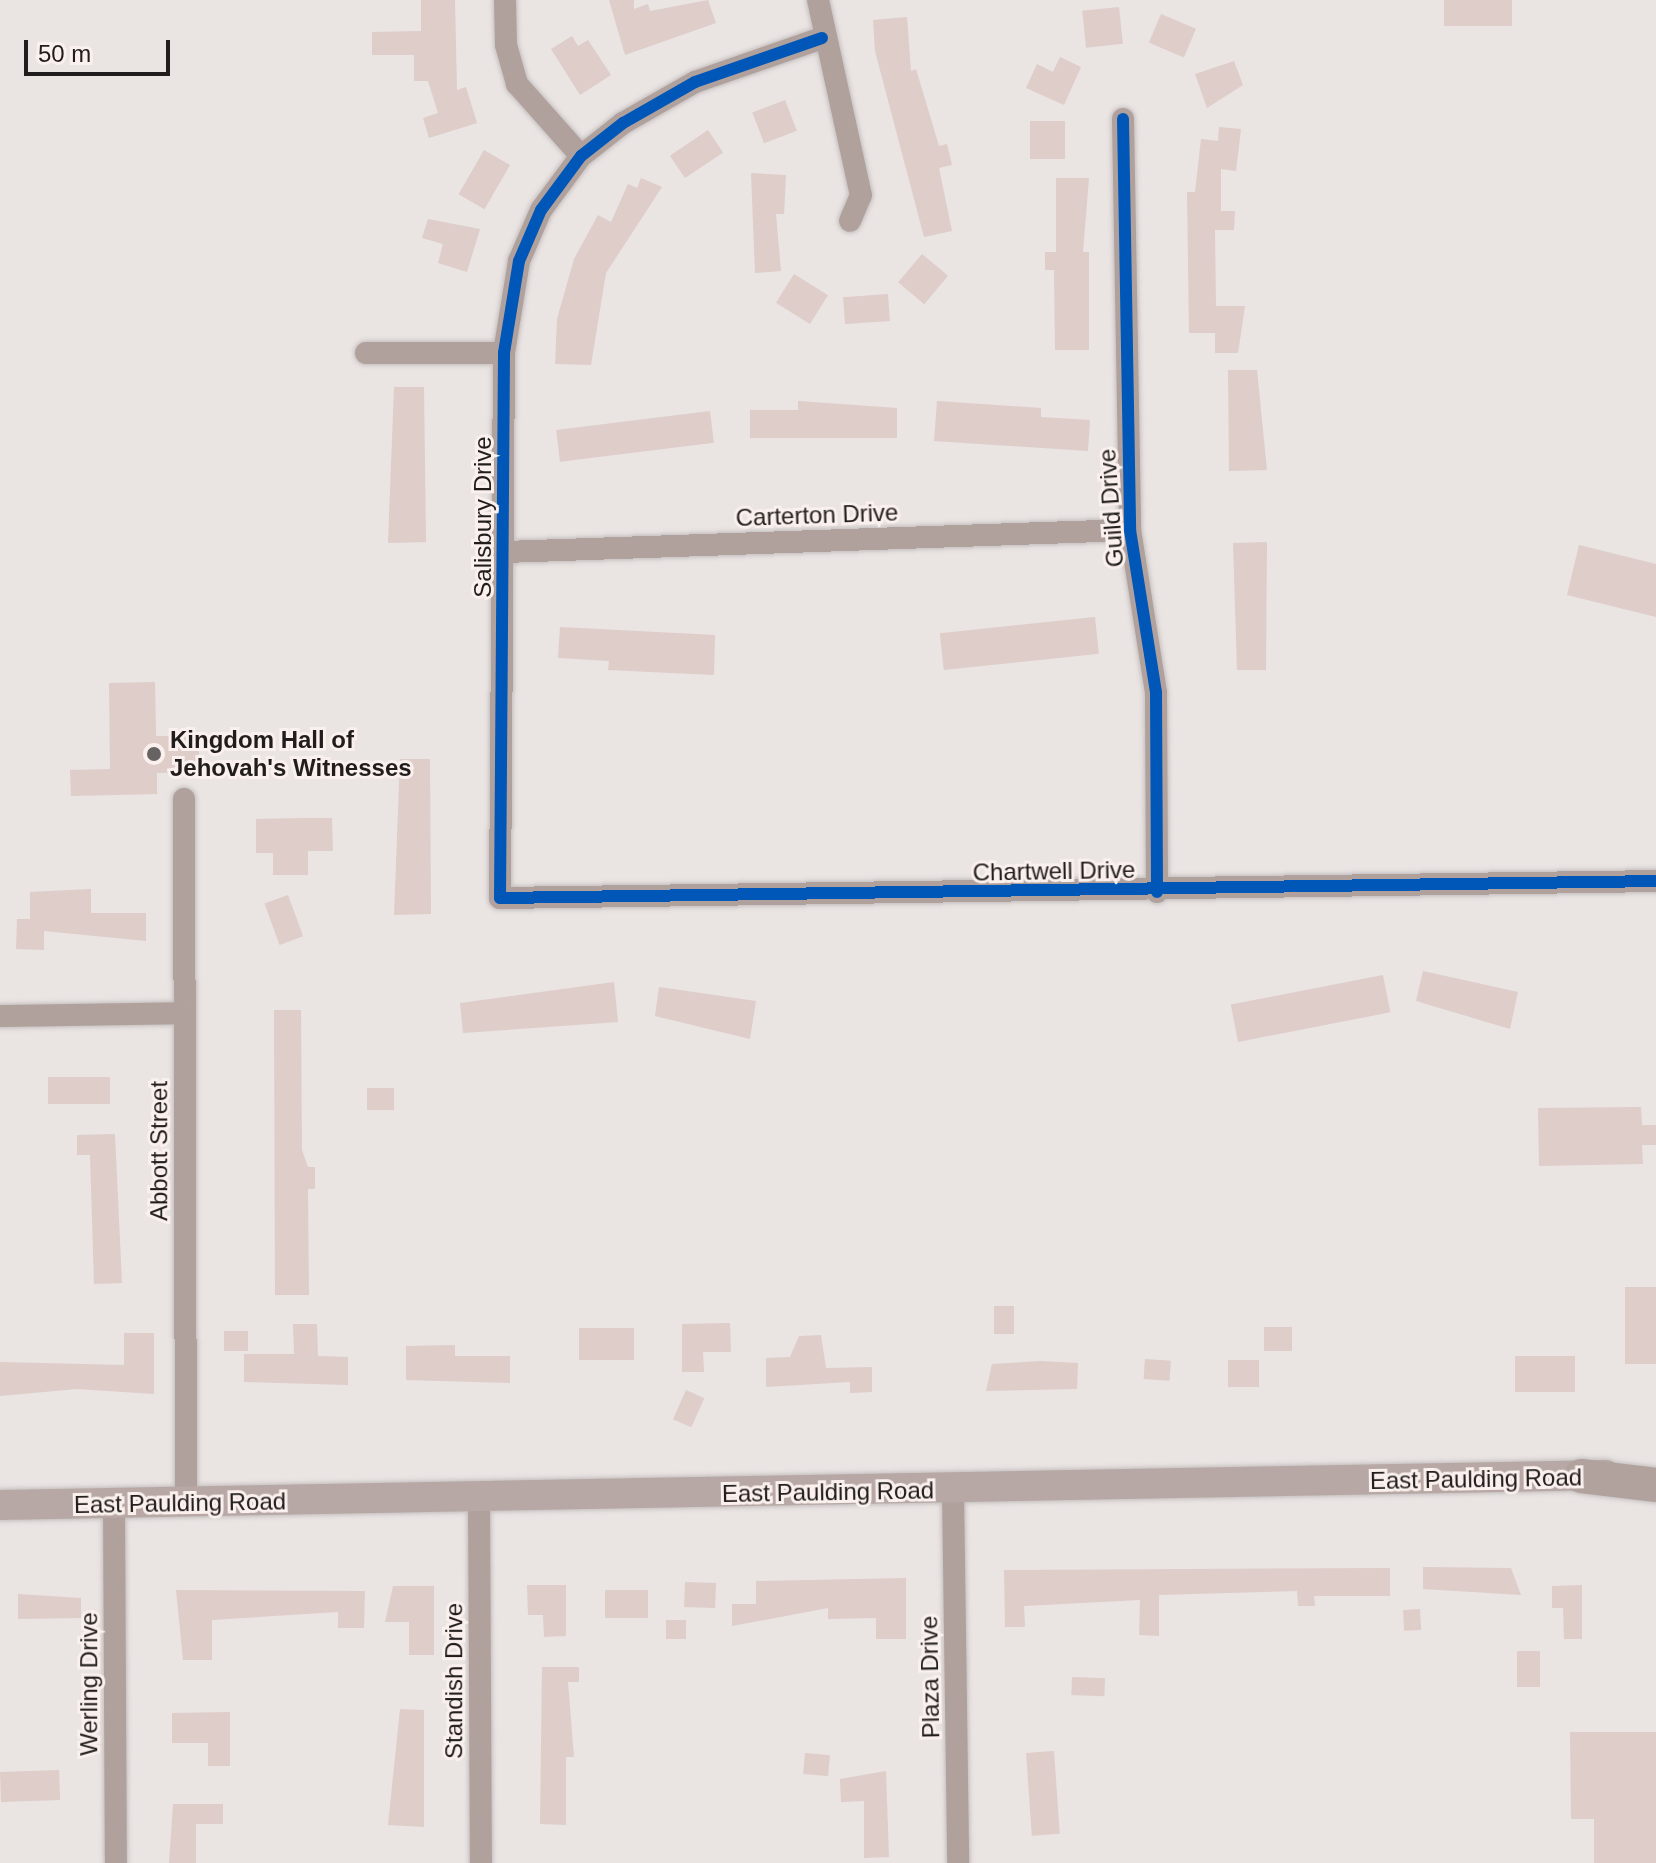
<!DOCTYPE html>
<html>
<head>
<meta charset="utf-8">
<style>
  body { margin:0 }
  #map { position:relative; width:1656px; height:1863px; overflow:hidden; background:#eae4e3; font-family:Arial,sans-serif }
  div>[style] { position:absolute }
  .building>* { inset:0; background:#decdc9; transform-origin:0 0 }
  .roads { filter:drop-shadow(0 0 2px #c5c1c0) drop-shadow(0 0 2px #c5c1c0) }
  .street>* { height:22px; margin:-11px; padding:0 11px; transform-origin:11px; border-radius:11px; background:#b1a19c }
  .secondary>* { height:30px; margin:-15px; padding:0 15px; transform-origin:15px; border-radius:15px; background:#b8a8a5 }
  .primary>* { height:34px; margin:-17px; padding:0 17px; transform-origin:17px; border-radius:17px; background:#b1a29d }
  .cycleway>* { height:12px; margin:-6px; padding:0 6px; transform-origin:6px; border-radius:6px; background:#0057b8 }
  .dots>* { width:22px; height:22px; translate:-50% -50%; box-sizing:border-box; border:4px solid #faf0ed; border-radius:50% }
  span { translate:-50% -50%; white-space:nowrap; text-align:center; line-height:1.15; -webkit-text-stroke:6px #faf0ed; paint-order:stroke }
  .street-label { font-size:24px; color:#201d1c }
  .poi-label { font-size:24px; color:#201d1c; font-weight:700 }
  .left { translate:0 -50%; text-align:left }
  .scale { position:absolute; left:24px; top:40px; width:146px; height:36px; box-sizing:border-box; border:4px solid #201d1c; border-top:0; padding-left:10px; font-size:24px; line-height:28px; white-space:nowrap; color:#201d1c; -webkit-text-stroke:6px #faf0ed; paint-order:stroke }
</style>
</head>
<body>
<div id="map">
  <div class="building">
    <div style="clip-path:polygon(421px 0,455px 0,457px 90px,466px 87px,477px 123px,429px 138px,423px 118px,438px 113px,428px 81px,414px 81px,414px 55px,372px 55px,372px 32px,421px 31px)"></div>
    <div style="clip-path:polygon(609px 0,634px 0,634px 9px,648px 4px,650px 11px,708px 0,716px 23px,625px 55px)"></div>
    <div style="left:1444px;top:0;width:68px;height:26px"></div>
    <div style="left:1119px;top:7px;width:37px;height:37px;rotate:84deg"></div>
    <div style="left:1161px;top:14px;width:38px;height:31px;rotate:23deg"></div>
    <div style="clip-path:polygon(907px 17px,911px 71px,916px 69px,939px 146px,947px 144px,952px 165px,939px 168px,952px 231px,924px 237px,875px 51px,873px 20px)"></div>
    <div style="clip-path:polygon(572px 36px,578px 46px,588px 40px,611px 75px,580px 95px,551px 49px)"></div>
    <div style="clip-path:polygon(1060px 57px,1081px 67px,1064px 105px,1026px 88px,1037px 64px,1053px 72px)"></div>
    <div style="clip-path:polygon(1234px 61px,1243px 85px,1207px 108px,1195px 74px)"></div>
    <div style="left:785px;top:100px;width:33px;height:35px;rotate:69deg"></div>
    <div style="left:1065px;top:121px;width:38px;height:35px;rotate:90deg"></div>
    <div style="clip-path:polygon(1219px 127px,1241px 129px,1236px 171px,1221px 169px,1221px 211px,1235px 211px,1234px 230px,1215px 230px,1216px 306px,1245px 306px,1238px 353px,1215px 353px,1215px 333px,1189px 333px,1187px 192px,1195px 192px,1201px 139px,1218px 141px)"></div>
    <div style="left:708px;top:130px;width:27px;height:46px;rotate:56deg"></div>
    <div style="left:484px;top:150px;width:30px;height:51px;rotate:30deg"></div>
    <div style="clip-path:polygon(751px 173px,786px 175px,784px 214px,776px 214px,781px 271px,755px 273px)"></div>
    <div style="clip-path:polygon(641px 178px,662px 187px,606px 273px,591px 365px,555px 364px,557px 319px,574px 259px,598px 215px,611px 222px,628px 184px,637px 188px)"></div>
    <div style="clip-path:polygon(1056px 178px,1089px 178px,1083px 252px,1089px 252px,1089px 350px,1055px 350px,1054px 270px,1045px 270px,1045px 252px,1056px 252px)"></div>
    <div style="clip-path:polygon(428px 219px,480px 229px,467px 272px,438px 263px,443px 244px,422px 238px)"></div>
    <div style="left:922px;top:254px;width:34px;height:37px;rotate:40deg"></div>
    <div style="left:794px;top:274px;width:40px;height:34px;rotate:32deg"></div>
    <div style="left:888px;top:294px;width:27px;height:45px;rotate:86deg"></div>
    <div style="clip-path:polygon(1228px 370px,1257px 370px,1267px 470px,1229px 471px)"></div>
    <div style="clip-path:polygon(394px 387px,424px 387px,426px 542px,388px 543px)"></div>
    <div style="clip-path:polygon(798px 401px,897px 408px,897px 438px,750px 438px,750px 410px,798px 410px)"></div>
    <div style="clip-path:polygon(937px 401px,1041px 408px,1041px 417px,1090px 420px,1088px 451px,934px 441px)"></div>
    <div style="left:710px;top:411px;width:32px;height:155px;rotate:83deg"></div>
    <div style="clip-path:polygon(1267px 542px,1266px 670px,1237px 670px,1233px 543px)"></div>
    <div style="clip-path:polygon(1579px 545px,1656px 564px,1656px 617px,1567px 595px)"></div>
    <div style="left:1095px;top:617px;width:37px;height:156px;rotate:84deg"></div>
    <div style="clip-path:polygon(560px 627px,715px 635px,714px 675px,608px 670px,609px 661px,558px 658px)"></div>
    <div style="clip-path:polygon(155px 682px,156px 736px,199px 736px,199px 772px,157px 773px,157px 794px,71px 796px,70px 770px,110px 769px,109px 683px)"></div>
    <div style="clip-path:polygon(400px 759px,430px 759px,431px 914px,394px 915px)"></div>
    <div style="clip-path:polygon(303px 818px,332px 818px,333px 851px,308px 851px,308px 875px,273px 875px,273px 853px,256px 853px,256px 819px)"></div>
    <div style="clip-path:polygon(91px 889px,91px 913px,146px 913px,146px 941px,44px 931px,44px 950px,16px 949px,17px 919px,30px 919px,30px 892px)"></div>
    <div style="left:288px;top:895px;width:44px;height:25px;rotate:70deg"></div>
    <div style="clip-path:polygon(1423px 971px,1518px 992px,1510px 1029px,1416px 1001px)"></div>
    <div style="left:1383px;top:975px;width:38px;height:155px;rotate:79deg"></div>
    <div style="clip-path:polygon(614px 982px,618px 1022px,463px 1033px,460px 1003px)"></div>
    <div style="clip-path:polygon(659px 987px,756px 1001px,750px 1039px,655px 1016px)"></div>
    <div style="clip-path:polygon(274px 1010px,301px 1010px,302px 1150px,308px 1167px,315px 1167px,315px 1189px,308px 1189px,309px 1295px,275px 1295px)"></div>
    <div style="left:110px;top:1077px;width:27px;height:62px;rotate:90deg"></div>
    <div style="left:367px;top:1088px;width:27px;height:22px"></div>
    <div style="clip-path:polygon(1641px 1107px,1642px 1125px,1656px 1125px,1656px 1145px,1642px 1145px,1643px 1164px,1539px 1166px,1538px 1108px)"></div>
    <div style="clip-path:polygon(115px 1134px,122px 1283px,94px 1284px,90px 1155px,77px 1155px,77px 1135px)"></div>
    <div style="left:1625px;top:1287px;width:31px;height:77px"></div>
    <div style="left:994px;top:1306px;width:20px;height:28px"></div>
    <div style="clip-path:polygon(730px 1323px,731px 1352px,703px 1352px,704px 1372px,682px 1372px,682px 1324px)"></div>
    <div style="clip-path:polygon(293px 1324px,317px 1324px,318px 1356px,348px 1357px,348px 1385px,244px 1382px,244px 1354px,294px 1354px)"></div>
    <div style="left:1264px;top:1327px;width:28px;height:24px"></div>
    <div style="left:579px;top:1328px;width:55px;height:32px"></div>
    <div style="left:248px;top:1331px;width:20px;height:24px;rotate:90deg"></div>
    <div style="clip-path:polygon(124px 1333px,154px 1333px,154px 1394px,77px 1389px,0 1396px,0 1362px,124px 1365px)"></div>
    <div style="clip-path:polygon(821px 1335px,826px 1368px,872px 1367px,872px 1392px,850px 1393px,850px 1382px,766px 1387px,766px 1358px,790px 1357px,799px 1336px)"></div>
    <div style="clip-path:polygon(455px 1345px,455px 1356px,510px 1356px,510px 1383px,406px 1380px,406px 1346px)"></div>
    <div style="left:1515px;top:1356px;width:60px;height:36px"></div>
    <div style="left:1145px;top:1359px;width:26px;height:20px;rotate:4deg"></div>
    <div style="left:1228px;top:1360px;width:31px;height:27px"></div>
    <div style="clip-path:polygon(1040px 1361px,1078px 1363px,1077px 1389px,986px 1391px,992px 1364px)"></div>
    <div style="left:686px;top:1390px;width:20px;height:32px;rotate:24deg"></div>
    <div style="clip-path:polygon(1423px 1567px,1511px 1568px,1521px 1595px,1423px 1589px)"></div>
    <div style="clip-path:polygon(1390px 1568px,1390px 1596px,1314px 1596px,1315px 1606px,1298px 1606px,1297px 1591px,1159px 1595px,1159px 1636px,1139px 1635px,1140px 1600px,1024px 1606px,1025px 1627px,1005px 1627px,1004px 1570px)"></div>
    <div style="clip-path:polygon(906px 1578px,906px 1639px,876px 1639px,876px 1618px,828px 1619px,828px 1608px,732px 1626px,732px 1604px,756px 1604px,756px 1581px)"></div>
    <div style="left:685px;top:1582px;width:31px;height:25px;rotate:2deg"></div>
    <div style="clip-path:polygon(527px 1585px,566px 1585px,566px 1636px,544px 1637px,543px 1615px,528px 1615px)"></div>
    <div style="clip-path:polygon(1582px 1585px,1582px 1639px,1564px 1639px,1563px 1608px,1552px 1608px,1552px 1586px)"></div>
    <div style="clip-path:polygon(393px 1586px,434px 1586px,434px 1655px,409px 1655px,409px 1622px,385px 1622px)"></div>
    <div style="clip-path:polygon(176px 1590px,365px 1591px,364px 1628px,338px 1628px,338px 1612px,212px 1620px,212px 1660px,183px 1660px)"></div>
    <div style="left:605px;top:1590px;width:43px;height:28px"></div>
    <div style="clip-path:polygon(18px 1594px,81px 1598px,81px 1618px,18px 1619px)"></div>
    <div style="left:1420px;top:1609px;width:21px;height:17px;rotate:87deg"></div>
    <div style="left:666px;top:1620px;width:20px;height:19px"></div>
    <div style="left:1517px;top:1651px;width:23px;height:36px"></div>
    <div style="clip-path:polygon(542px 1667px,579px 1667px,579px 1682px,568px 1682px,574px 1757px,566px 1757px,566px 1825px,540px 1824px)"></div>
    <div style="left:1072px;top:1677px;width:33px;height:18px;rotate:2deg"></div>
    <div style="clip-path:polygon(400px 1709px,424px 1710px,424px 1827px,388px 1825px)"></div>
    <div style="clip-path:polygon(230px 1712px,230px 1766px,208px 1766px,208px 1743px,172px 1743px,172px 1713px)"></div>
    <div style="clip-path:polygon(1570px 1732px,1656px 1732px,1656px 1863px,1594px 1863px,1594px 1819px,1571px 1819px)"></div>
    <div style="left:1054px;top:1751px;width:83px;height:28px;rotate:86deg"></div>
    <div style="left:805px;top:1753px;width:25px;height:21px;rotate:5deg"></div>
    <div style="left:59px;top:1770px;width:30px;height:59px;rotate:88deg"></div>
    <div style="clip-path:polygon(886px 1771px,889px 1857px,864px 1858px,864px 1801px,841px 1802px,840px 1779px)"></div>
    <div style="clip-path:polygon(173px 1804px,223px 1804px,223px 1824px,196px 1824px,196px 1863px,169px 1863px)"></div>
  </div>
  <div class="roads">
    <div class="street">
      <div style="left:505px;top:0;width:45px;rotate:88.7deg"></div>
      <div style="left:506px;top:45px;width:41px;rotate:74.2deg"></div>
      <div style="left:517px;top:84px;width:96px;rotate:48.4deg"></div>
      <div style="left:818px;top:0;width:200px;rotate:77.6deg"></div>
      <div style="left:861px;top:195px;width:28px;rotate:113deg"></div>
      <div style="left:822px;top:38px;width:134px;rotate:160.9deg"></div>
      <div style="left:695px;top:82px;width:83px;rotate:150.3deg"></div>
      <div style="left:623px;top:123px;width:53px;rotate:141.8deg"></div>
      <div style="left:581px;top:156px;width:67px;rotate:126.5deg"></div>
      <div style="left:541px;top:210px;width:56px;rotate:113.3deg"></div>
      <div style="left:519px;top:261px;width:93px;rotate:99.3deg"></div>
      <div style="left:504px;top:353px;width:545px;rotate:90.42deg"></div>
      <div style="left:500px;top:898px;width:1156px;rotate:-0.84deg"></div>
      <div style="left:1123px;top:119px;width:411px;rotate:89deg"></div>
      <div style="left:1130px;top:530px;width:165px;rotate:80.9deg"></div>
      <div style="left:1156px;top:693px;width:199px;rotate:89.7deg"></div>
      <div style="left:366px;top:353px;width:138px"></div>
      <div style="left:505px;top:552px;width:625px;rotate:-2.02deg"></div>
      <div style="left:184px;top:799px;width:704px;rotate:89.84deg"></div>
      <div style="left:0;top:1016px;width:184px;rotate:-0.9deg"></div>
      <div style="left:953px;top:1490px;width:373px;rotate:89.2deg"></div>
      <div style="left:479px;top:1498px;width:365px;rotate:89.7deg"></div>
      <div style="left:114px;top:1504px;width:359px;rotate:89.7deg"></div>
    </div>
    <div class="secondary">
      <div style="left:0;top:1505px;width:1606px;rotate:-1.07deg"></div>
    </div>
    <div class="primary">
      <div style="left:1581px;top:1476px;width:76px;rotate:6.8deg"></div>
    </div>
  </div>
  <div class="cycleway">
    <div style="left:822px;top:38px;width:134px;rotate:160.9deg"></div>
    <div style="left:695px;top:82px;width:83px;rotate:150.3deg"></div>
    <div style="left:623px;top:123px;width:53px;rotate:141.8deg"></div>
    <div style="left:581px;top:156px;width:67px;rotate:126.5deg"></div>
    <div style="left:541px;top:210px;width:56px;rotate:113.3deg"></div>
    <div style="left:519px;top:261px;width:93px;rotate:99.3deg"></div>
    <div style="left:504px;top:353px;width:545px;rotate:90.42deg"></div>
    <div style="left:500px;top:898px;width:1156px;rotate:-0.84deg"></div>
    <div style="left:1123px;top:119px;width:411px;rotate:89deg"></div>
    <div style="left:1130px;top:530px;width:165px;rotate:80.9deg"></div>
    <div style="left:1156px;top:693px;width:199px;rotate:89.7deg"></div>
  </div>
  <div class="dots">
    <div style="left:154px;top:754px;background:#676362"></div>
  </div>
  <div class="street-label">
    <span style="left:1111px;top:508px;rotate:-94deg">Guild Drive</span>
    <span style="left:817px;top:515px;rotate:-2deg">Carterton Drive</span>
    <span style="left:483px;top:517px;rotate:-90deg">Salisbury Drive</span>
    <span style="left:1054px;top:871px;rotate:-1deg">Chartwell Drive</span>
    <span style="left:159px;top:1151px;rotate:-90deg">Abbott Street</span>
    <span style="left:1476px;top:1479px;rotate:-1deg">East Paulding Road</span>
    <span style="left:828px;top:1492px;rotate:-1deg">East Paulding Road</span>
    <span style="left:180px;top:1503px;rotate:-1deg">East Paulding Road</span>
    <span style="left:930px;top:1677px;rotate:-91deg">Plaza Drive</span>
    <span style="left:454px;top:1681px;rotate:-90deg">Standish Drive</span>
    <span style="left:89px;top:1684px;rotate:-90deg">Werling Drive</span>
  </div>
  <div class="poi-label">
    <span class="left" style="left:170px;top:754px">Kingdom Hall of<br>Jehovah's Witnesses</span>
  </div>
  <div class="scale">50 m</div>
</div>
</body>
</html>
